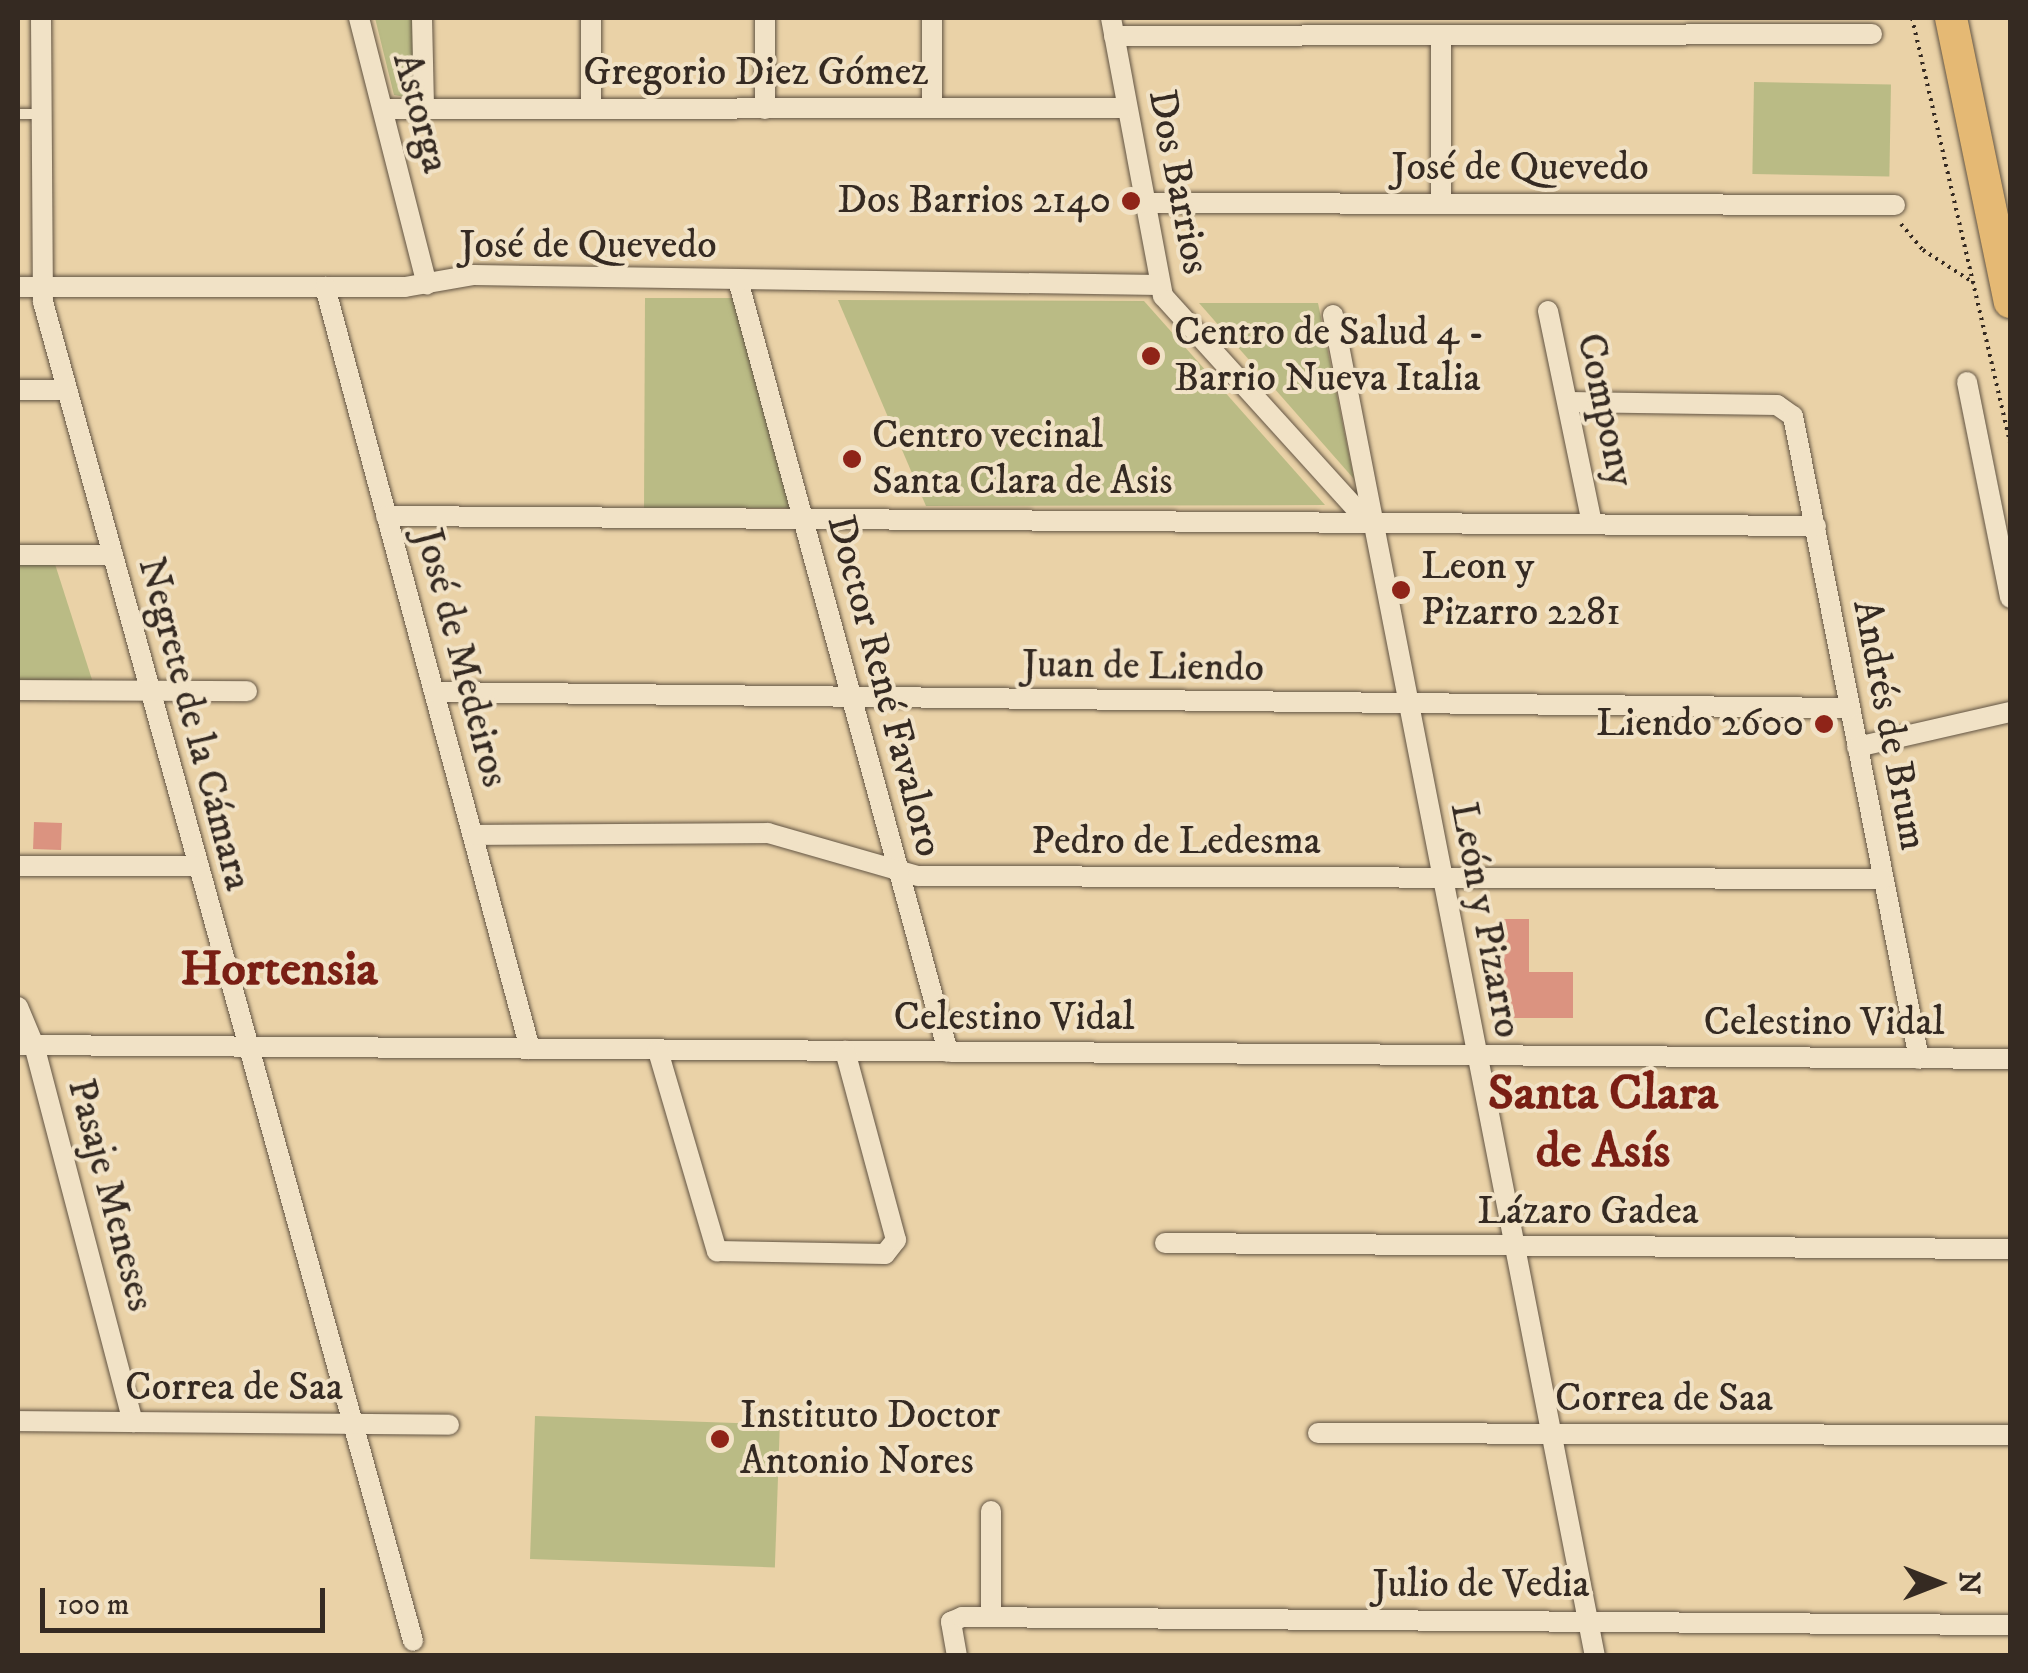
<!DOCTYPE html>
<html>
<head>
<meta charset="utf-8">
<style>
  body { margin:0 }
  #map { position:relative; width:2028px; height:1673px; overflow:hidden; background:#ead2a7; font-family:"IM FELL DW Pica",serif }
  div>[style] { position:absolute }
  .green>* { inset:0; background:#babb85; transform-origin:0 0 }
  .building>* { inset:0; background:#db9380; transform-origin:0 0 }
  .path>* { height:4px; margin-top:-2px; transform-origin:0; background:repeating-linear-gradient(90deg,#352a22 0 2.5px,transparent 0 7.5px) }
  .roads { filter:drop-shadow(0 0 2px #625443) drop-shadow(0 0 2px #625443) }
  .lane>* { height:10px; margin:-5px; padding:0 5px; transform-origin:5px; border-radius:5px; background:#f1e2c6 }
  .street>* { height:20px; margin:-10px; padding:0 10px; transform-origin:10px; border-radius:10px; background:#f1e2c6 }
  .primary>* { height:32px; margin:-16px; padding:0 16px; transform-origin:16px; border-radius:16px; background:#e5b974 }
  .dots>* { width:28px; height:28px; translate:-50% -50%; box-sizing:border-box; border:5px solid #f1e2c6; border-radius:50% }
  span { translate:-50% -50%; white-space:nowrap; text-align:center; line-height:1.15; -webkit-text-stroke:8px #f1e2c6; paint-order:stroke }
  .street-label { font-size:40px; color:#352a22 }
  .poi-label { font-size:40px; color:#352a22 }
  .right { translate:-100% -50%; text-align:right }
  .left { translate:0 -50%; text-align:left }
  .district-label { font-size:50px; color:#7a1f14; font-weight:700 }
  .frame { position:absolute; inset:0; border:20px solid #352a22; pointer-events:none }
  .north { position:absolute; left:1888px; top:1533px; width:100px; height:100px; -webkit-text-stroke:8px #f1e2c6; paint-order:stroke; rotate:90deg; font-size:28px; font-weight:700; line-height:40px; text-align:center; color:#352a22 }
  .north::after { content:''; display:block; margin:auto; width:35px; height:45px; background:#352a22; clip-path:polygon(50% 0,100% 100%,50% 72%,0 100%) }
  .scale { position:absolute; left:40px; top:1588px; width:285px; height:45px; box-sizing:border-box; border:5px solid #352a22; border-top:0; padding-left:12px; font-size:30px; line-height:35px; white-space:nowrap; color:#352a22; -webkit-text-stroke:8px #f1e2c6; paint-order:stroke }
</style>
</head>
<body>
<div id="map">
  <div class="green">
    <div style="clip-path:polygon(375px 18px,416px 18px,411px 98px,394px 95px)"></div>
    <div style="left:1754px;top:82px;width:137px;height:92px;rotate:1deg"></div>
    <div style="clip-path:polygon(645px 298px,739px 298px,794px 508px,644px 508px)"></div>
    <div style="clip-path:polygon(838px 300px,1144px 301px,1325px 505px,926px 506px)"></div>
    <div style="clip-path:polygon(1199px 303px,1318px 303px,1354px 479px)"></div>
    <div style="clip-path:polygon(18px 561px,54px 561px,95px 689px,18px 690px)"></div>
    <div style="left:535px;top:1416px;width:245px;height:143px;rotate:2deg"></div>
  </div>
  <div class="building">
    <div style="left:34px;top:822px;width:28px;height:27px;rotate:2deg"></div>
    <div style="clip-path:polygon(1499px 919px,1529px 919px,1529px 972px,1573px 972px,1573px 1018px,1499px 1018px)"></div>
  </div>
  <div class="path">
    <div style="left:1912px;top:18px;width:437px;rotate:77deg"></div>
    <div style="left:1901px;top:224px;width:34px;rotate:50deg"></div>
    <div style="left:1923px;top:250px;width:61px;rotate:32.9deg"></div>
  </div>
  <div class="roads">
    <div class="lane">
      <div style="left:18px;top:114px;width:23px"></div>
    </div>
    <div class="street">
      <div style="left:41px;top:18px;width:284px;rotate:89.6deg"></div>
      <div style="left:43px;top:302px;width:1389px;rotate:74.55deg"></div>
      <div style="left:359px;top:18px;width:275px;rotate:75.7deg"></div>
      <div style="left:422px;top:18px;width:91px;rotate:88.7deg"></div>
      <div style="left:765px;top:18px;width:91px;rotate:90deg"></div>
      <div style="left:932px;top:18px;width:90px;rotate:90deg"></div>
      <div style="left:1111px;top:18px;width:283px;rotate:79.4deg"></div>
      <div style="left:1163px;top:296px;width:307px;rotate:47.8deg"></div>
      <div style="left:1114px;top:36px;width:758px;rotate:-0.15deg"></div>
      <div style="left:1441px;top:36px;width:166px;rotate:90deg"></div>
      <div style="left:384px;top:109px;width:743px;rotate:-0.08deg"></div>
      <div style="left:591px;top:109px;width:91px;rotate:-90deg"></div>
      <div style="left:1146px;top:203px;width:749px;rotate:0.15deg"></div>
      <div style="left:738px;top:280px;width:800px;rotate:74.78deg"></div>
      <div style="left:18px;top:287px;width:387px"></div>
      <div style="left:405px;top:287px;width:70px;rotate:-9.9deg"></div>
      <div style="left:474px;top:275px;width:685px;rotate:0.84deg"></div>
      <div style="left:325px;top:287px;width:789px;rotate:74.94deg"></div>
      <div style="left:1548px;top:311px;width:217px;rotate:78.3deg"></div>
      <div style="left:1333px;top:315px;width:1366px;rotate:78.95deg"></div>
      <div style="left:1967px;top:382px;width:220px;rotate:78.7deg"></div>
      <div style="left:18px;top:390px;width:49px"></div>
      <div style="left:1568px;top:402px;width:209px;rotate:0.8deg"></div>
      <div style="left:1777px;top:405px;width:19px;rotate:35deg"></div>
      <div style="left:1793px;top:416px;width:655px;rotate:78.91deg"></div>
      <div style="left:386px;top:516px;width:1430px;rotate:0.4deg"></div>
      <div style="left:18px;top:555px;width:95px"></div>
      <div style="left:18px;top:690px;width:229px;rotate:0.3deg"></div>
      <div style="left:435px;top:692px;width:1415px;rotate:0.65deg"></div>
      <div style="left:1857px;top:747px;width:157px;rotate:-12.9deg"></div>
      <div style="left:474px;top:835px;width:294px;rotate:-0.4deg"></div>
      <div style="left:768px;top:833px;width:156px;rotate:16deg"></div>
      <div style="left:918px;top:876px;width:965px;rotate:0.18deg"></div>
      <div style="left:18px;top:866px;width:177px"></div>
      <div style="left:18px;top:1007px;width:41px;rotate:67.2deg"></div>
      <div style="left:34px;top:1045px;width:390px;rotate:75.3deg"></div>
      <div style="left:18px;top:1045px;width:1992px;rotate:0.4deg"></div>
      <div style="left:658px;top:1051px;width:209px;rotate:73.6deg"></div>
      <div style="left:717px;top:1251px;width:168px;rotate:1deg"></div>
      <div style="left:885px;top:1254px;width:18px;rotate:-52deg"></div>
      <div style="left:896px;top:1240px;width:196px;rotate:-105.1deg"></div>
      <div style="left:1165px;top:1243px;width:845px;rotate:0.41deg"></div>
      <div style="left:18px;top:1421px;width:431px;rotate:0.5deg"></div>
      <div style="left:1318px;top:1433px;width:692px;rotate:0.17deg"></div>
      <div style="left:991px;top:1617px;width:106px;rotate:-90deg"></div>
      <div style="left:957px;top:1656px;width:35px;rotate:-100deg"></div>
      <div style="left:951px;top:1622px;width:12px;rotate:-24deg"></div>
      <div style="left:962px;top:1617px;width:1048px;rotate:0.44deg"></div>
    </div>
    <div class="primary">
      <div style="left:1951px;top:18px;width:290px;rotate:78.3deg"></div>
    </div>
  </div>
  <div class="dots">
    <div style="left:1131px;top:201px;background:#8f2418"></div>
    <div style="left:1151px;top:356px;background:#8f2418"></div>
    <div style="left:852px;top:459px;background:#8f2418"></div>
    <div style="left:1401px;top:590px;background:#8f2418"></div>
    <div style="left:1824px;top:724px;background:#8f2418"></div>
    <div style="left:720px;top:1439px;background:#8f2418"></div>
  </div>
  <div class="street-label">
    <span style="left:756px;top:73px">Gregorio Diez Gómez</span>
    <span style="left:420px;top:113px;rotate:75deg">Astorga</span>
    <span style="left:1520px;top:168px">José de Quevedo</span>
    <span style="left:1178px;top:182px;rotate:79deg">Dos Barrios</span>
    <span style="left:588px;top:246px">José de Quevedo</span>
    <span style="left:1605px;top:410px;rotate:78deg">Compony</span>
    <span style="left:461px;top:658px;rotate:75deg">José de Medeiros</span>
    <span style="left:1143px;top:667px;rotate:1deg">Juan de Liendo</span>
    <span style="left:884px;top:686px;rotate:75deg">Doctor René Favaloro</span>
    <span style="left:194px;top:724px;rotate:75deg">Negrete de la Cámara</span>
    <span style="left:1889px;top:725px;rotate:79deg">Andrés de Brum</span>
    <span style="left:1176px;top:842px">Pedro de Ledesma</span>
    <span style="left:1485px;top:920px;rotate:79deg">León y Pizarro</span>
    <span style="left:1014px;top:1018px">Celestino Vidal</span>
    <span style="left:1824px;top:1023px">Celestino Vidal</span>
    <span style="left:110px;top:1195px;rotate:75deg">Pasaje Meneses</span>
    <span style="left:1588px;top:1212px">Lázaro Gadea</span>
    <span style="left:234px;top:1388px">Correa de Saa</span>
    <span style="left:1664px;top:1399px">Correa de Saa</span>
    <span style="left:1481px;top:1585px">Julio de Vedia</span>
  </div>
  <div class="poi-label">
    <span class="right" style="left:1111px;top:201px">Dos Barrios 2140</span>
    <span class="left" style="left:1174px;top:356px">Centro de Salud 4 -<br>Barrio Nueva Italia</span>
    <span class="left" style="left:872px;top:459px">Centro vecinal<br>Santa Clara de Asis</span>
    <span class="left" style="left:1421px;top:590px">Leon y<br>Pizarro 2281</span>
    <span class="right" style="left:1804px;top:724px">Liendo 2600</span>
    <span class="left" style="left:740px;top:1439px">Instituto Doctor<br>Antonio Nores</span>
  </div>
  <div class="district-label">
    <span style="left:279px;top:970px">Hortensia</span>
    <span style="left:1603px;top:1122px">Santa Clara<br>de Asís</span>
  </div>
  <div class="frame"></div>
  <div class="north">N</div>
  <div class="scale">100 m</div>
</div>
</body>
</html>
